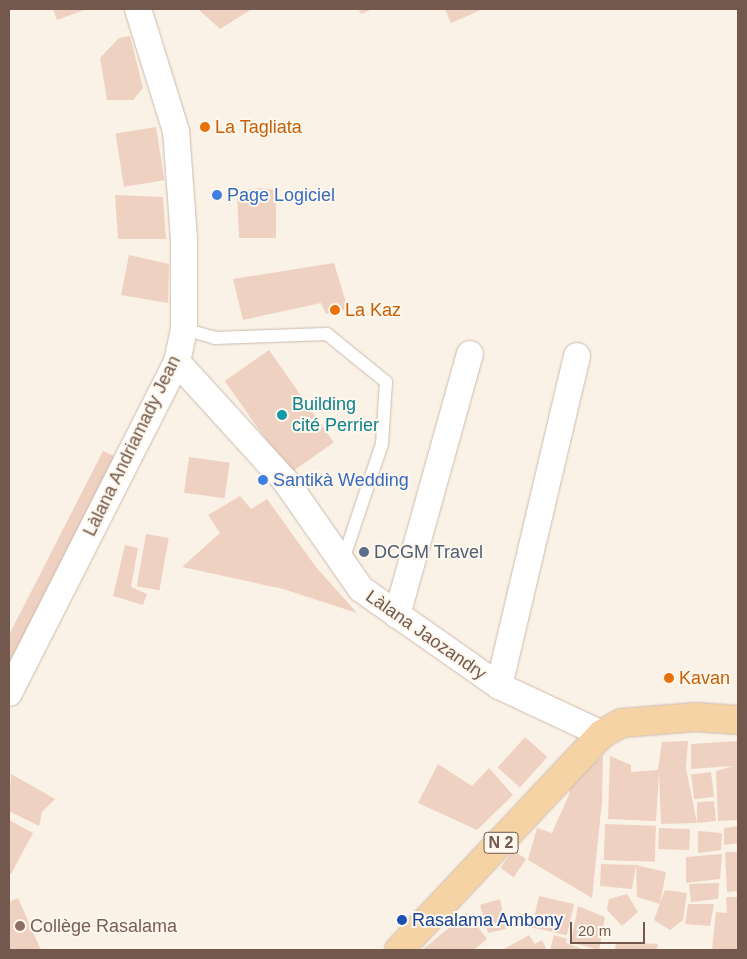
<!DOCTYPE html>
<html>
<head>
<meta charset="utf-8">
<style>
  body { margin:0 }
  #map { position:relative; width:747px; height:959px; overflow:hidden; background:#fbf2e7; font-family:Arial,sans-serif }
  div>[style] { position:absolute }
  .building>* { inset:0; background:#eed1c1; transform-origin:0 0 }
  .roads { filter:drop-shadow(0 0 1px #ccbaae) drop-shadow(0 0 1px #ccbaae) }
  .lane>* { height:12px; margin:-6px; padding:0 6px; transform-origin:6px; border-radius:6px; background:#fff }
  .street>* { height:26px; margin:-13px; padding:0 13px; transform-origin:13px; border-radius:13px; background:#fff }
  .primary>* { height:28px; margin:-14px; padding:0 14px; transform-origin:14px; border-radius:14px; background:#f5d3a5 }
  .dots>* { width:14px; height:14px; translate:-50% -50%; box-sizing:border-box; border:2px solid #fef7ed; border-radius:50% }
  span { translate:-50% -50%; white-space:nowrap; text-align:center; line-height:1.15; -webkit-text-stroke:4px #fef7ed; paint-order:stroke }
  .shield-label span { padding:1px 4px; background:#fef7ed; border:1px solid; border-radius:4px; -webkit-text-stroke-width:0 }
  .shield-label { font-size:16px; color:#73594d; font-weight:700 }
  .food-label { font-size:18px; color:#c56008 }
  .left { translate:0 -50%; text-align:left }
  .shop-label { font-size:18px; color:#366cbe }
  .culture-label { font-size:18px; color:#0d838f }
  .street-label { font-size:18px; color:#73594d }
  .service-label { font-size:18px; color:#4e5e75 }
  .transit-label { font-size:18px; color:#164399 }
  .education-label { font-size:18px; color:#785e54 }
  .frame { position:absolute; inset:0; border:10px solid #73594d; pointer-events:none }
  .scale { position:absolute; left:570px; top:922px; width:75px; height:22px; box-sizing:border-box; border:2px solid #73594d; border-top:0; padding-left:6px; font-size:15px; line-height:18px; white-space:nowrap; color:#73594d; -webkit-text-stroke:4px #fef7ed; paint-order:stroke }
</style>
</head>
<body>
<div id="map">
  <div class="building">
    <div style="clip-path:polygon(53px 9px,87px 9px,57px 20px)"></div>
    <div style="clip-path:polygon(198px 9px,252px 9px,220px 29px)"></div>
    <div style="clip-path:polygon(358px 9px,373px 9px,361px 14px)"></div>
    <div style="clip-path:polygon(445px 9px,483px 9px,451px 23px)"></div>
    <div style="clip-path:polygon(130px 36px,143px 88px,133px 100px,107px 100px,100px 58px,119px 38px)"></div>
    <div style="left:156px;top:127px;width:54px;height:41px;rotate:81deg"></div>
    <div style="clip-path:polygon(259px 188px,276px 190px,276px 238px,239px 238px,237px 191px)"></div>
    <div style="clip-path:polygon(115px 195px,163px 197px,166px 239px,118px 239px)"></div>
    <div style="clip-path:polygon(129px 255px,169px 264px,168px 303px,121px 295px)"></div>
    <div style="clip-path:polygon(334px 263px,348px 309px,326px 314px,321px 303px,243px 320px,233px 279px)"></div>
    <div style="left:269px;top:350px;width:113px;height:54px;rotate:55deg"></div>
    <div style="clip-path:polygon(103px 451px,119px 458px,9px 672px,9px 635px)"></div>
    <div style="left:189px;top:457px;width:41px;height:36px;rotate:8deg"></div>
    <div style="clip-path:polygon(240px 496px,251px 509px,267px 499px,316px 567px,357px 613px,283px 589px,182px 567px,220px 533px,208px 515px)"></div>
    <div style="left:146px;top:534px;width:23px;height:53px;rotate:10deg"></div>
    <div style="clip-path:polygon(125px 545px,138px 548px,131px 587px,147px 594px,143px 605px,113px 596px)"></div>
    <div style="left:525px;top:737px;width:30px;height:41px;rotate:42deg"></div>
    <div style="clip-path:polygon(688px 741px,686px 768px,697px 823px,661px 824px,659px 773px,656px 821px,608px 819px,610px 756px,631px 765px,631px 772px,658px 770px,662px 742px)"></div>
    <div style="clip-path:polygon(738px 741px,738px 820px,718px 821px,716px 771px,733px 766px,691px 769px,691px 744px)"></div>
    <div style="clip-path:polygon(603px 756px,602px 801px,592px 898px,528px 860px,537px 828px,552px 833px,570px 792px,567px 784px)"></div>
    <div style="clip-path:polygon(438px 764px,472px 786px,489px 768px,513px 795px,477px 830px,418px 803px)"></div>
    <div style="left:711px;top:772px;width:25px;height:20px;rotate:83deg"></div>
    <div style="clip-path:polygon(11px 774px,55px 799px,42px 812px,39px 826px,9px 811px)"></div>
    <div style="clip-path:polygon(714px 801px,716px 821px,697px 823px,697px 802px)"></div>
    <div style="clip-path:polygon(9px 820px,33px 833px,11px 874px,9px 873px)"></div>
    <div style="left:605px;top:824px;width:51px;height:36px;rotate:2deg"></div>
    <div style="clip-path:polygon(738px 826px,738px 843px,724px 845px,724px 828px)"></div>
    <div style="left:659px;top:828px;width:31px;height:21px;rotate:2deg"></div>
    <div style="clip-path:polygon(698px 831px,722px 833px,721px 850px,698px 853px)"></div>
    <div style="left:513px;top:850px;width:16px;height:22px;rotate:35deg"></div>
    <div style="clip-path:polygon(725px 852px,738px 852px,738px 891px,727px 892px)"></div>
    <div style="clip-path:polygon(722px 854px,720px 879px,686px 883px,686px 857px)"></div>
    <div style="clip-path:polygon(601px 864px,636px 865px,666px 872px,660px 904px,637px 897px,636px 865px,632px 889px,600px 886px)"></div>
    <div style="clip-path:polygon(719px 883px,718px 899px,691px 902px,689px 884px)"></div>
    <div style="clip-path:polygon(665px 890px,687px 893px,683px 920px,670px 930px,654px 920px)"></div>
    <div style="clip-path:polygon(627px 894px,638px 912px,622px 926px,607px 910px,609px 899px)"></div>
    <div style="left:539px;top:896px;width:36px;height:32px;rotate:13deg"></div>
    <div style="clip-path:polygon(726px 897px,738px 897px,738px 950px,712px 950px,716px 912px,727px 913px)"></div>
    <div style="clip-path:polygon(18px 898px,41px 950px,9px 950px,9px 902px)"></div>
    <div style="clip-path:polygon(500px 899px,506px 929px,488px 933px,480px 905px)"></div>
    <div style="clip-path:polygon(688px 904px,714px 904px,710px 926px,685px 924px)"></div>
    <div style="clip-path:polygon(578px 906px,605px 917px,599px 950px,571px 942px)"></div>
    <div style="clip-path:polygon(467px 913px,487px 939px,474px 950px,422px 950px)"></div>
    <div style="clip-path:polygon(529px 935px,535px 944px,542px 940px,547px 950px,502px 950px)"></div>
    <div style="clip-path:polygon(554px 935px,567px 939px,566px 943px,585px 950px,550px 950px)"></div>
    <div style="clip-path:polygon(616px 942px,658px 944px,657px 950px,615px 950px)"></div>
  </div>
  <div class="roads">
    <div class="lane">
      <div style="left:184px;top:329px;width:32px;rotate:16deg"></div>
      <div style="left:215px;top:338px;width:112px;rotate:-2deg"></div>
      <div style="left:327px;top:334px;width:76px;rotate:39.1deg"></div>
      <div style="left:386px;top:382px;width:62px;rotate:93.7deg"></div>
      <div style="left:382px;top:444px;width:126px;rotate:108.6deg"></div>
    </div>
    <div class="street">
      <div style="left:177px;top:362px;width:164px;rotate:47.7deg"></div>
      <div style="left:287px;top:483px;width:129px;rotate:55.1deg"></div>
      <div style="left:361px;top:589px;width:169px;rotate:35.1deg"></div>
      <div style="left:499px;top:686px;width:114px;rotate:25deg"></div>
      <div style="left:397px;top:615px;width:271px;rotate:-74.4deg"></div>
      <div style="left:499px;top:686px;width:339px;rotate:-76.7deg"></div>
      <div style="left:9px;top:693px;width:371px;rotate:-63.1deg"></div>
      <div style="left:177px;top:362px;width:34px;rotate:-78deg"></div>
      <div style="left:184px;top:329px;width:90px;rotate:-90deg"></div>
      <div style="left:184px;top:239px;width:108px;rotate:-94.2deg"></div>
      <div style="left:176px;top:131px;width:128px;rotate:-107.3deg"></div>
    </div>
    <div class="primary">
      <div style="left:399px;top:950px;width:296px;rotate:-46.8deg"></div>
      <div style="left:602px;top:734px;width:23px;rotate:-29deg"></div>
      <div style="left:622px;top:723px;width:74px;rotate:-4.6deg"></div>
      <div style="left:696px;top:717px;width:42px;rotate:4.1deg"></div>
    </div>
  </div>
  <div class="dots">
    <div style="left:205px;top:127px;background:#e8710a"></div>
    <div style="left:217px;top:195px;background:#3f7fe0"></div>
    <div style="left:335px;top:310px;background:#e8710a"></div>
    <div style="left:282px;top:415px;background:#0f9aa8"></div>
    <div style="left:263px;top:480px;background:#3f7fe0"></div>
    <div style="left:364px;top:552px;background:#5c6f8a"></div>
    <div style="left:669px;top:678px;background:#e8710a"></div>
    <div style="left:402px;top:920px;background:#1a4fb4"></div>
    <div style="left:20px;top:926px;background:#8d6e63"></div>
  </div>
  <div class="shield-label">
    <span style="left:501px;top:843px">N 2</span>
  </div>
  <div class="food-label">
    <span class="left" style="left:215px;top:127px">La Tagliata</span>
    <span class="left" style="left:345px;top:310px">La Kaz</span>
    <span class="left" style="left:679px;top:678px">Kavan</span>
  </div>
  <div class="shop-label">
    <span class="left" style="left:227px;top:195px">Page Logiciel</span>
    <span class="left" style="left:273px;top:480px">Santikà Wedding</span>
  </div>
  <div class="culture-label">
    <span class="left" style="left:292px;top:415px">Building<br>cité Perrier</span>
  </div>
  <div class="street-label">
    <span style="left:132px;top:446px;rotate:-64deg">Làlana Andriamady Jean</span>
    <span style="left:426px;top:635px;rotate:35deg">Làlana Jaozandry</span>
  </div>
  <div class="service-label">
    <span class="left" style="left:374px;top:552px">DCGM Travel</span>
  </div>
  <div class="transit-label">
    <span class="left" style="left:412px;top:920px">Rasalama Ambony</span>
  </div>
  <div class="education-label">
    <span class="left" style="left:30px;top:926px">Collège Rasalama</span>
  </div>
  <div class="frame"></div>
  <div class="scale">20 m</div>
</div>
</body>
</html>
